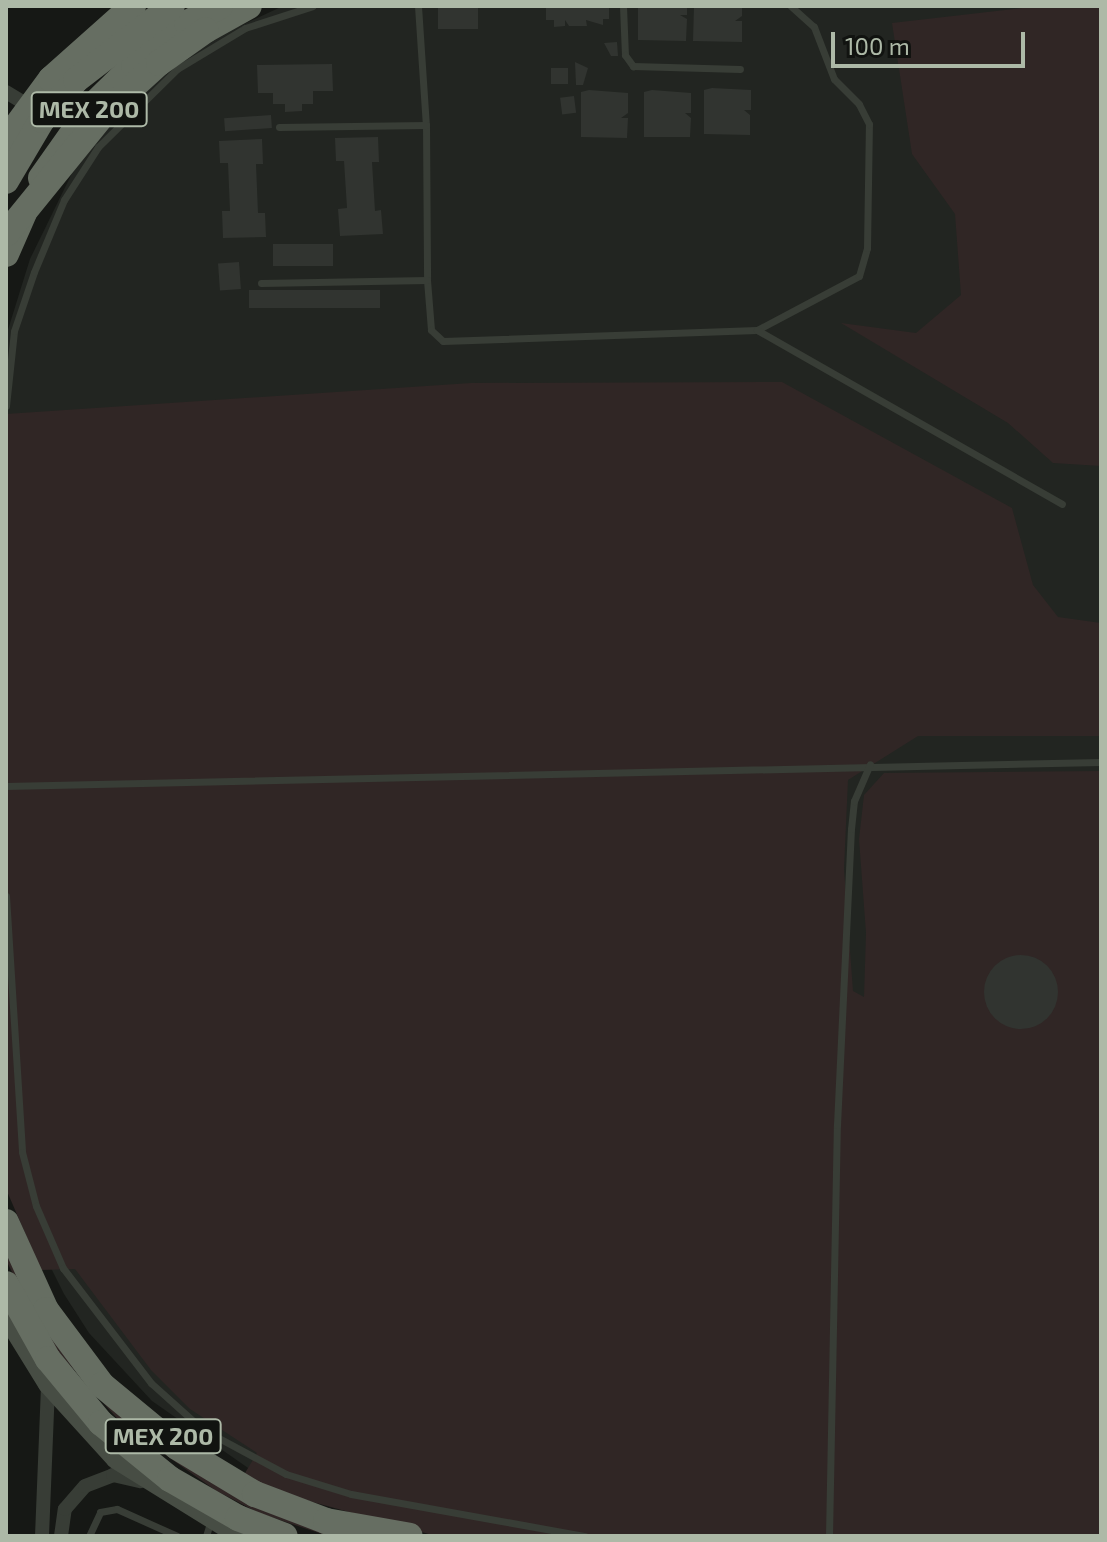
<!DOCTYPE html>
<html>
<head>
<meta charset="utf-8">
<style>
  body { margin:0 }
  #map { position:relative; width:1107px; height:1542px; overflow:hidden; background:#161815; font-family:"Exo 2",sans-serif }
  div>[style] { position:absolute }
  .built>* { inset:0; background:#222521 }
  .green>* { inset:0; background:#302625 }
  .building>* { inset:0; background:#313430; transform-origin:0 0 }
  .round { border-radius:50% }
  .lane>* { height:7px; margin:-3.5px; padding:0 3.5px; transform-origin:3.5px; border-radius:3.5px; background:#383d36 }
  .street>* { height:14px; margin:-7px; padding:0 7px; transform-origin:7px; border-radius:7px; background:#383d36 }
  .secondary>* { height:20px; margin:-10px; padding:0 10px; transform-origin:10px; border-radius:10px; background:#474d44 }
  .highway>* { height:26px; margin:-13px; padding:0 13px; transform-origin:13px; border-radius:13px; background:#666e62 }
  .highway-bridge>* { height:26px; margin:-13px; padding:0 13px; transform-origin:13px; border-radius:13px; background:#666e62 }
  span { translate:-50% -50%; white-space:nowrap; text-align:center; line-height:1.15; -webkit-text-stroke:7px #111310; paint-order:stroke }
  .shield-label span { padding:2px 6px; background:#111310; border:2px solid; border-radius:6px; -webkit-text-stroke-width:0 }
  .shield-label { font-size:24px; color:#adb9a7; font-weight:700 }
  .frame { position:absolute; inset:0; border:8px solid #adb9a7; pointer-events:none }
  .scale { position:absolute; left:831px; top:32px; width:194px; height:36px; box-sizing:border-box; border:4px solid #adb9a7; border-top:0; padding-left:10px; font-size:24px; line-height:28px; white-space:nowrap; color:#adb9a7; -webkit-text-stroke:6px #111310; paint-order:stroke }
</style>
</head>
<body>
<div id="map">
  <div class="built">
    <div style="clip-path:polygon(283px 6px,1101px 6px,1101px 1536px,541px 1536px,258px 1475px,152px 1401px,89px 1333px,64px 1294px,44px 1254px,6px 1084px,6px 336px,30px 259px,77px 163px,135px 95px,205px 42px)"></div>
  </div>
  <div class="green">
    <div style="clip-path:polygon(1039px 6px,1101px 6px,1101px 466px,1053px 463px,1008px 423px,841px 323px,916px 333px,961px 295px,955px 214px,912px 154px,892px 23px)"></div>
    <div style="clip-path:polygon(782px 382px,1012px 508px,1033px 585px,1058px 617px,1101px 623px,1101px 736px,918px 736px,848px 780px,844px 869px,853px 991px,864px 997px,866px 933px,859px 839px,864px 795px,884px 773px,1101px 771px,1101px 1536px,436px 1536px,269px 1490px,242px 1478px,257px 1453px,190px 1409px,151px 1370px,75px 1269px,41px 1270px,6px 1189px,6px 414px,471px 383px)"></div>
    <div style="clip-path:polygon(6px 1234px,16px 1260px,167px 1448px,381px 1536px,328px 1536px,259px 1513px,215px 1490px,122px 1424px,61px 1355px,29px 1306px,6px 1260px)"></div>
  </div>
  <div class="building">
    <div style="clip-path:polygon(546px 6px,609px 6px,609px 19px,603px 19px,603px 25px,586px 20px,587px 26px,569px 26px,565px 20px,565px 26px,554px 27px,554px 20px,546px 20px)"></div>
    <div style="clip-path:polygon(638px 6px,687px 6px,687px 15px,680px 15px,687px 19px,686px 41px,638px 40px)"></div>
    <div style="clip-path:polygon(694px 6px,742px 6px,742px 16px,735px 21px,742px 21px,742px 42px,693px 41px)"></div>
    <div style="left:438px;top:7px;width:40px;height:22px"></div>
    <div style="clip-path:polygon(617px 42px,618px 56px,611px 56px,604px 43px)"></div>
    <div style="clip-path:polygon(575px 62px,588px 68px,583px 85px,576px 85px)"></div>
    <div style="clip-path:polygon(332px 64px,333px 91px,313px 91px,313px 104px,302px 104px,302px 111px,285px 112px,285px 104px,273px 104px,273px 93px,258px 93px,257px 65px)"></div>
    <div style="left:551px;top:68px;width:17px;height:16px"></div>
    <div style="clip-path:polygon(712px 88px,751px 90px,751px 110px,744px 110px,750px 115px,750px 135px,704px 134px,704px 90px)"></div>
    <div style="clip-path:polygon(589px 90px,628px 93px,628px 113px,621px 118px,628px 118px,627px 138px,581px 137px,581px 92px)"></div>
    <div style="clip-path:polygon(652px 90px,691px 93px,691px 113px,685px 113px,691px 118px,690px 137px,644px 137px,644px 92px)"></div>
    <div style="left:574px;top:96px;width:17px;height:14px;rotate:83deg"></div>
    <div style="left:271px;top:115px;width:13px;height:47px;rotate:86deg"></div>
    <div style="clip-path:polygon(378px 137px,379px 162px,372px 162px,375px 211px,381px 210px,383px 234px,340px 236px,338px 209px,347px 208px,344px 161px,336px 161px,335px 138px)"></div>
    <div style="clip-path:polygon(262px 139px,263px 164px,256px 164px,258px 213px,265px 213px,266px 237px,223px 238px,222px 211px,230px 211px,228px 163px,220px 163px,219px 141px)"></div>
    <div style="left:333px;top:244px;width:22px;height:60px;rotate:90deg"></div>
    <div style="left:239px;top:262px;width:27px;height:21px;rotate:86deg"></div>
    <div style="left:380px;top:290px;width:18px;height:131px;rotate:90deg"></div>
    <div class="round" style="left:984px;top:955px;width:74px;height:74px"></div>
  </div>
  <div class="lane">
    <div style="left:418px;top:6px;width:119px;rotate:86.2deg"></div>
    <div style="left:426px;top:125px;width:155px;rotate:89.6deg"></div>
    <div style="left:427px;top:280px;width:50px;rotate:85.4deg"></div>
    <div style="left:431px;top:330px;width:16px;rotate:43deg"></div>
    <div style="left:443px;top:341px;width:314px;rotate:-2deg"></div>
    <div style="left:757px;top:330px;width:115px;rotate:-27.9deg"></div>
    <div style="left:859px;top:276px;width:29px;rotate:-74deg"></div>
    <div style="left:867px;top:248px;width:124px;rotate:-89.1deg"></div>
    <div style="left:869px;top:124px;width:22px;rotate:-117deg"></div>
    <div style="left:859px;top:104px;width:35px;rotate:-135deg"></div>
    <div style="left:834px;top:79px;width:56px;rotate:-111deg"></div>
    <div style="left:814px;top:27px;width:31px;rotate:-138deg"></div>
    <div style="left:623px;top:6px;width:49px;rotate:87.7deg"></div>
    <div style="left:625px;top:55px;width:14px;rotate:54deg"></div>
    <div style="left:633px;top:66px;width:107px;rotate:1.6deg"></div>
    <div style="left:279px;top:127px;width:147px;rotate:-0.8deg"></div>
    <div style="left:261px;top:283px;width:166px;rotate:-1deg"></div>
    <div style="left:757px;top:330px;width:351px;rotate:29.7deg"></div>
    <div style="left:6px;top:406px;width:75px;rotate:-83.9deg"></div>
    <div style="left:14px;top:331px;width:62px;rotate:-71.3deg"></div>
    <div style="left:34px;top:272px;width:78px;rotate:-67.4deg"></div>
    <div style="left:64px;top:200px;width:63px;rotate:-57.3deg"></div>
    <div style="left:98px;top:147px;width:111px;rotate:-44.6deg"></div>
    <div style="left:177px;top:69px;width:79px;rotate:-31.1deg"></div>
    <div style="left:245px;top:28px;width:71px;rotate:-17.9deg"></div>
    <div style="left:6px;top:786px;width:1095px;rotate:-1.26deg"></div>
    <div style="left:6px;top:896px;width:256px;rotate:86.4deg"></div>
    <div style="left:22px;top:1152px;width:56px;rotate:75.5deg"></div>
    <div style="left:36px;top:1206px;width:68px;rotate:66.5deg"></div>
    <div style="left:63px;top:1268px;width:145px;rotate:52.6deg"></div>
    <div style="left:151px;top:1383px;width:69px;rotate:42deg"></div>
    <div style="left:202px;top:1429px;width:95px;rotate:28.2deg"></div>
    <div style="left:286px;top:1474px;width:68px;rotate:17.1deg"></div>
    <div style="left:351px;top:1494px;width:238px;rotate:10.2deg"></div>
    <div style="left:89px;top:1536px;width:26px;rotate:-65deg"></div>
    <div style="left:100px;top:1512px;width:17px;rotate:-10deg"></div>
    <div style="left:117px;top:1509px;width:66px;rotate:24.2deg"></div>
    <div style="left:206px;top:1536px;width:14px;rotate:-73deg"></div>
    <div style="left:829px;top:1536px;width:411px;rotate:-88.9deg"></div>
    <div style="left:837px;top:1125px;width:296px;rotate:-87.3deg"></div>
    <div style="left:851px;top:829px;width:28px;rotate:-84deg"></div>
    <div style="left:854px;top:801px;width:40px;rotate:-66.6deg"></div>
  </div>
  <div class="street">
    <div style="left:6px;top:92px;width:27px;rotate:31deg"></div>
    <div style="left:42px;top:1536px;width:152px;rotate:-87.7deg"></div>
    <div style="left:61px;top:1536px;width:27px;rotate:-82deg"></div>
    <div style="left:65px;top:1509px;width:30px;rotate:-49deg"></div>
    <div style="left:85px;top:1486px;width:30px;rotate:-21deg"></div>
    <div style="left:113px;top:1475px;width:28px;rotate:13deg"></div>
  </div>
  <div class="secondary">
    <div style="left:6px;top:1316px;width:80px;rotate:58.3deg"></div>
    <div style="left:48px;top:1384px;width:101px;rotate:47.8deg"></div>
    <div style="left:116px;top:1459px;width:146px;rotate:31.8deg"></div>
  </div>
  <div class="highway">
    <div style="left:206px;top:30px;width:49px;rotate:-29.2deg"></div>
    <div style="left:6px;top:140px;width:76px;rotate:-53.6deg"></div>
    <div style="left:51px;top:79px;width:110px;rotate:-41.7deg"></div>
    <div style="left:41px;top:178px;width:87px;rotate:-54.8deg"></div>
    <div style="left:91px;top:107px;width:60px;rotate:-44.3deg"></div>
    <div style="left:134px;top:65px;width:68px;rotate:-38.4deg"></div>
    <div style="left:187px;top:23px;width:37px;rotate:-27deg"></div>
    <div style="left:6px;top:181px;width:71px;rotate:-59.5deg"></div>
    <div style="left:42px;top:120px;width:52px;rotate:-49.6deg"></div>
    <div style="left:76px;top:80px;width:121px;rotate:-37.6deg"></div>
    <div style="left:6px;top:254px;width:45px;rotate:-66.3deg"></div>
    <div style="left:6px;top:1222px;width:97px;rotate:65.6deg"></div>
    <div style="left:46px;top:1310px;width:94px;rotate:53.3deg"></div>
    <div style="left:102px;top:1385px;width:97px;rotate:39.6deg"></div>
    <div style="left:177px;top:1447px;width:91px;rotate:31.1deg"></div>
    <div style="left:255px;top:1494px;width:76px;rotate:20.8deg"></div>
    <div style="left:326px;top:1521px;width:85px;rotate:10.1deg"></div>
    <div style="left:6px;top:1284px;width:86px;rotate:60.8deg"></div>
    <div style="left:48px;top:1359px;width:83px;rotate:50.4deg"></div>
    <div style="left:101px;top:1423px;width:89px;rotate:39.1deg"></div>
    <div style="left:170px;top:1479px;width:78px;rotate:29.8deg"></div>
    <div style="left:238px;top:1518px;width:50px;rotate:21deg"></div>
  </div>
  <div class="highway-bridge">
    <div style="left:6px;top:234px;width:157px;rotate:-50.9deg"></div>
    <div style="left:105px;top:112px;width:73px;rotate:-42.2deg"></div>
    <div style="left:159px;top:63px;width:57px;rotate:-35.1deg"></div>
  </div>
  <div class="shield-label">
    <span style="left:89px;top:109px">MEX 200</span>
    <span style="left:163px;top:1436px">MEX 200</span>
  </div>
  <div class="frame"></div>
  <div class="scale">100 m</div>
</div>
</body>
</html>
